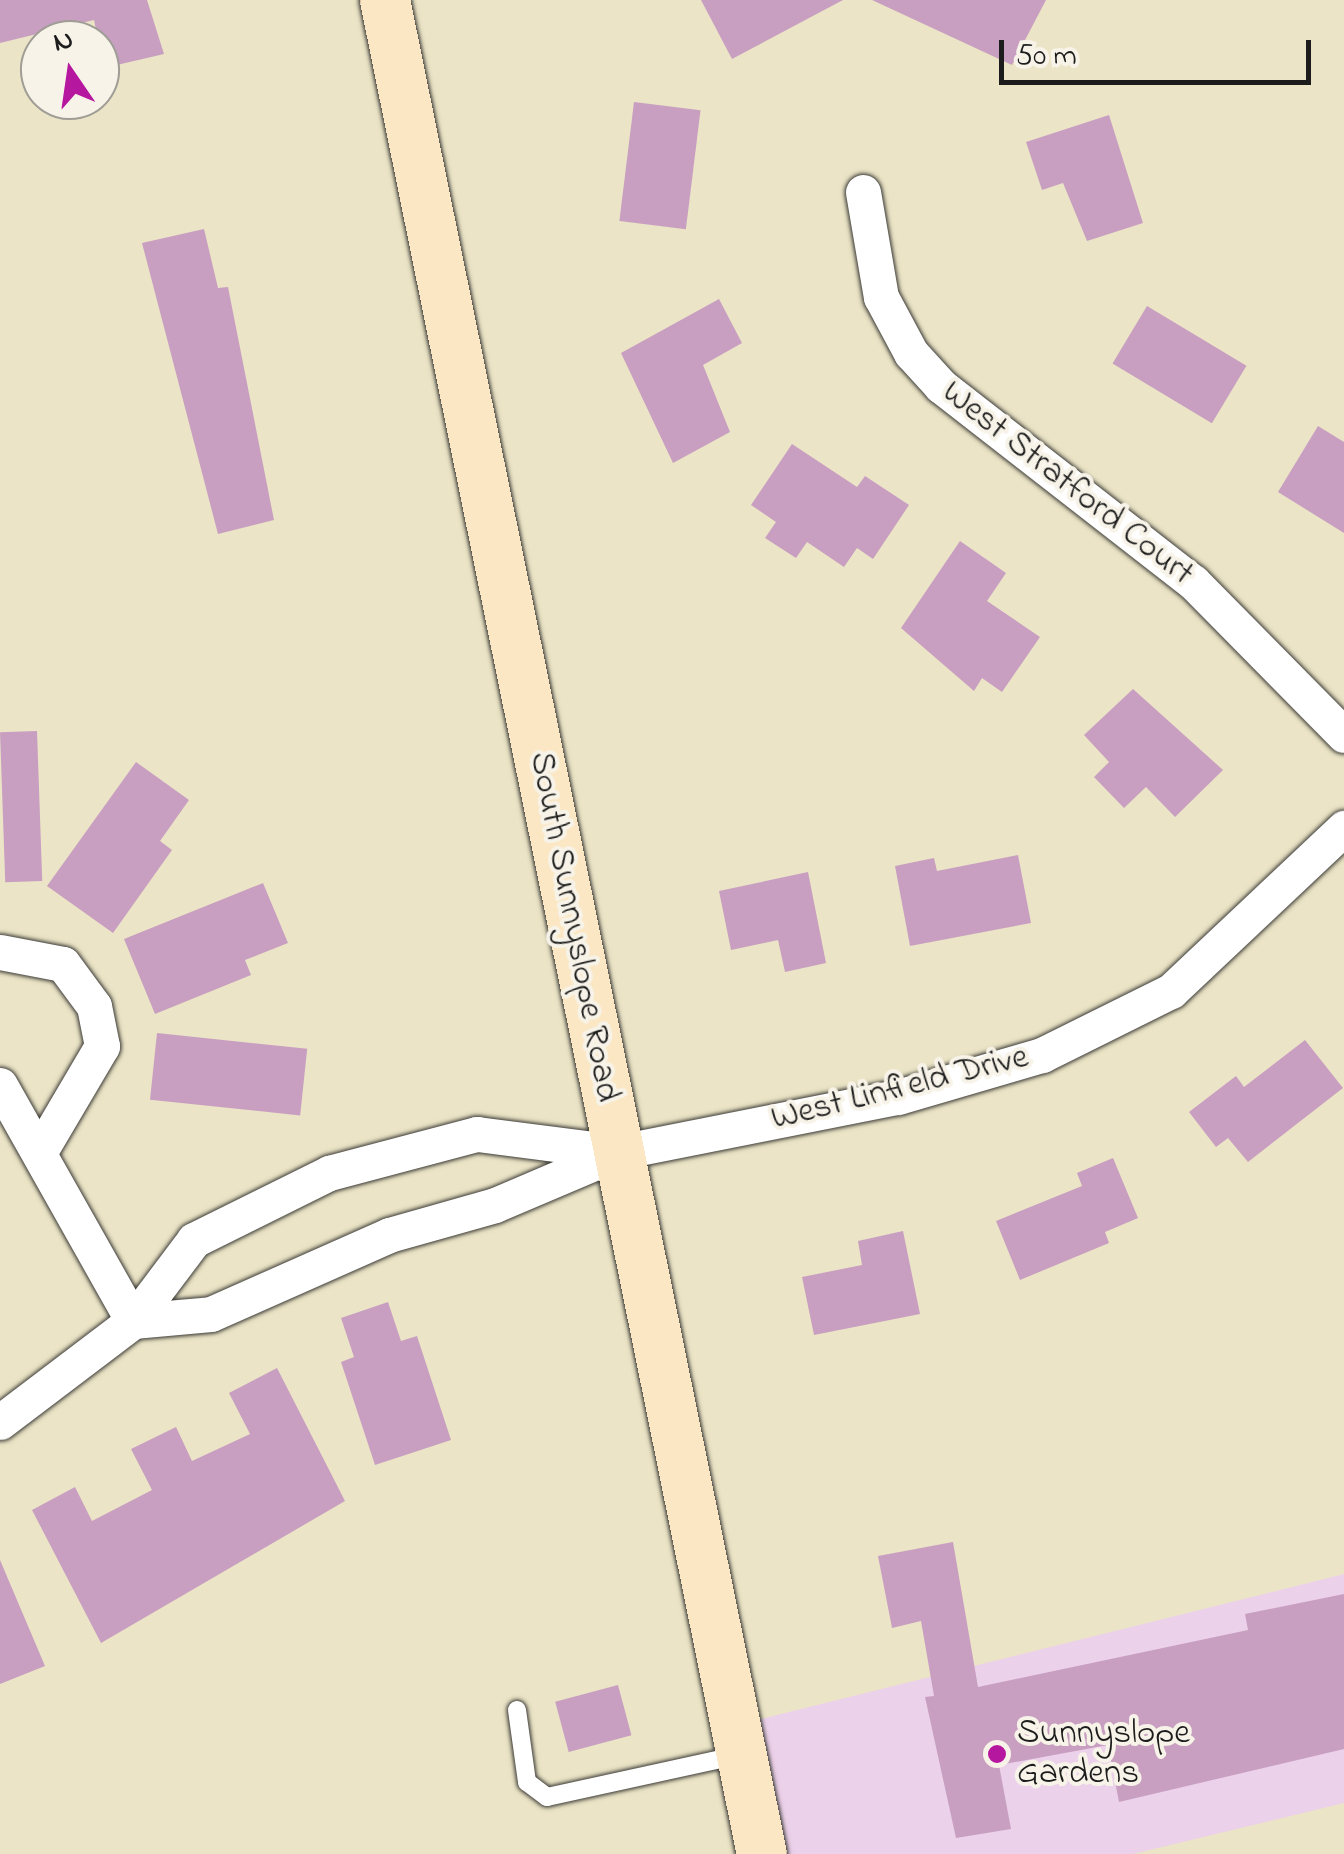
<!DOCTYPE html>
<html>
<head>
<meta charset="utf-8">
<style>
  body { margin:0 }
  #map { position:relative; width:1344px; height:1854px; overflow:hidden; background:#ebe4c6; font-family:"Indie Flower",sans-serif }
  div>[style] { position:absolute }
  .built>* { inset:0; background:#ecd1ea }
  .building>* { inset:0; background:#c89fc1; transform-origin:0 0 }
  .roads { filter:drop-shadow(0 0 2px #3b3a36) drop-shadow(0 0 2px #3b3a36) }
  .lane>* { height:18px; margin:-9px; padding:0 9px; transform-origin:9px; border-radius:9px; background:#fff }
  .street>* { height:35px; margin:-17.5px; padding:0 17.5px; transform-origin:17.5px; border-radius:17.5px; background:#fff }
  .secondary>* { height:50px; margin:-25px; padding:0 25px; transform-origin:25px; border-radius:25px; background:#fbe7c3 }
  .dots>* { width:28px; height:28px; translate:-50% -50%; box-sizing:border-box; border:5px solid #f7f3e8; border-radius:50% }
  span { translate:-50% -50%; white-space:nowrap; text-align:center; line-height:1.15; -webkit-text-stroke:8px #f7f3e8; paint-order:stroke }
  .street-label { font-size:35px; color:#1c1c1c }
  .poi-label { font-size:35px; color:#1c1c1c }
  .left { translate:0 -50%; text-align:left }
  .north { position:absolute; left:20px; top:20px; width:100px; height:100px; box-sizing:border-box; background:#f7f3e8; border:2px solid #9f9d96; border-radius:50%; rotate:347deg; font-size:28px; font-weight:700; line-height:40px; text-align:center; color:#1c1c1c }
  .north::after { content:''; display:block; margin:auto; width:35px; height:45px; background:#b5179e; clip-path:polygon(50% 0,100% 100%,50% 72%,0 100%) }
  .scale { position:absolute; left:999px; top:40px; width:312px; height:45px; box-sizing:border-box; border:5px solid #1c1c1c; border-top:0; padding-left:12px; font-size:30px; line-height:35px; white-space:nowrap; color:#1c1c1c; -webkit-text-stroke:8px #f7f3e8; paint-order:stroke }
</style>
</head>
<body>
<div id="map">
  <div class="built">
    <div style="clip-path:polygon(1344px 1574px,1344px 1803px,1133px 1854px,764px 1854px,737px 1725px)"></div>
  </div>
  <div class="building">
    <div style="clip-path:polygon(0 0,147px 0,164px 54px,104px 68px,94px 20px,0 43px)"></div>
    <div style="clip-path:polygon(701px 0,843px 0,732px 59px)"></div>
    <div style="clip-path:polygon(872px 0,1046px 0,1012px 65px)"></div>
    <div style="left:634px;top:102px;width:67px;height:120px;rotate:7deg"></div>
    <div style="clip-path:polygon(1109px 115px,1143px 223px,1087px 241px,1063px 183px,1042px 190px,1026px 142px)"></div>
    <div style="clip-path:polygon(204px 229px,218px 288px,228px 287px,274px 520px,218px 534px,142px 243px)"></div>
    <div style="clip-path:polygon(719px 299px,742px 343px,703px 365px,730px 432px,673px 463px,621px 353px)"></div>
    <div style="left:1147px;top:306px;width:116px;height:67px;rotate:31deg"></div>
    <div style="clip-path:polygon(1318px 426px,1344px 442px,1344px 533px,1278px 492px)"></div>
    <div style="clip-path:polygon(792px 444px,857px 487px,865px 476px,909px 505px,873px 559px,857px 548px,844px 567px,807px 542px,796px 558px,765px 538px,776px 522px,751px 505px)"></div>
    <div style="clip-path:polygon(960px 541px,1006px 573px,987px 601px,1040px 637px,1002px 692px,982px 678px,974px 691px,901px 628px)"></div>
    <div style="clip-path:polygon(1133px 689px,1223px 770px,1175px 817px,1146px 787px,1124px 808px,1094px 777px,1109px 762px,1084px 735px)"></div>
    <div style="left:37px;top:731px;width:150px;height:37px;rotate:88deg"></div>
    <div style="clip-path:polygon(136px 762px,189px 800px,160px 841px,172px 850px,113px 933px,47px 886px)"></div>
    <div style="clip-path:polygon(1018px 855px,1031px 923px,910px 946px,895px 866px,934px 858px,937px 871px)"></div>
    <div style="clip-path:polygon(808px 872px,826px 963px,785px 972px,778px 940px,731px 950px,719px 891px)"></div>
    <div style="clip-path:polygon(263px 883px,288px 943px,245px 960px,251px 975px,155px 1014px,124px 939px)"></div>
    <div style="left:157px;top:1033px;width:151px;height:67px;rotate:6deg"></div>
    <div style="clip-path:polygon(1305px 1040px,1343px 1088px,1248px 1162px,1228px 1138px,1216px 1147px,1189px 1112px,1236px 1076px,1244px 1087px)"></div>
    <div style="clip-path:polygon(1113px 1158px,1138px 1218px,1105px 1232px,1109px 1243px,1020px 1280px,996px 1221px,1082px 1186px,1077px 1173px)"></div>
    <div style="clip-path:polygon(903px 1231px,920px 1314px,814px 1335px,802px 1277px,862px 1265px,858px 1241px)"></div>
    <div style="clip-path:polygon(388px 1302px,401px 1341px,417px 1336px,451px 1440px,375px 1465px,341px 1362px,354px 1357px,341px 1318px)"></div>
    <div style="clip-path:polygon(277px 1368px,345px 1501px,101px 1643px,32px 1510px,75px 1487px,92px 1521px,152px 1490px,131px 1449px,176px 1427px,192px 1461px,250px 1434px,229px 1393px)"></div>
    <div style="clip-path:polygon(953px 1542px,978px 1687px,1248px 1630px,1245px 1614px,1344px 1594px,1344px 1749px,1119px 1802px,1108px 1745px,999px 1765px,1011px 1829px,956px 1838px,925px 1697px,934px 1696px,921px 1621px,892px 1628px,878px 1556px)"></div>
    <div style="clip-path:polygon(0 1560px,45px 1666px,0 1684px)"></div>
    <div style="left:618px;top:1685px;width:52px;height:65px;rotate:75deg"></div>
  </div>
  <div class="roads">
    <div class="lane">
      <div style="left:517px;top:1710px;width:73px;rotate:82.1deg"></div>
      <div style="left:527px;top:1782px;width:25px;rotate:37deg"></div>
      <div style="left:547px;top:1797px;width:198px;rotate:-12.3deg"></div>
    </div>
    <div class="street">
      <div style="left:863px;top:192px;width:107px;rotate:80.3deg"></div>
      <div style="left:881px;top:297px;width:64px;rotate:61.8deg"></div>
      <div style="left:911px;top:353px;width:45px;rotate:47.7deg"></div>
      <div style="left:941px;top:386px;width:319px;rotate:37.9deg"></div>
      <div style="left:1193px;top:582px;width:215px;rotate:45.4deg"></div>
      <div style="left:0;top:952px;width:64px;rotate:10.8deg"></div>
      <div style="left:63px;top:964px;width:52px;rotate:53.6deg"></div>
      <div style="left:94px;top:1006px;width:41px;rotate:78.7deg"></div>
      <div style="left:102px;top:1046px;width:124px;rotate:120.5deg"></div>
      <div style="left:0;top:1085px;width:271px;rotate:60.6deg"></div>
      <div style="left:133px;top:1321px;width:78px;rotate:-5.1deg"></div>
      <div style="left:211px;top:1314px;width:195px;rotate:-23.9deg"></div>
      <div style="left:389px;top:1235px;width:110px;rotate:-15.8deg"></div>
      <div style="left:495px;top:1205px;width:135px;rotate:-23.1deg"></div>
      <div style="left:619px;top:1152px;width:284px;rotate:-11.2deg"></div>
      <div style="left:898px;top:1097px;width:150px;rotate:-16.3deg"></div>
      <div style="left:1042px;top:1055px;width:144px;rotate:-26.4deg"></div>
      <div style="left:1171px;top:991px;width:238px;rotate:-43.3deg"></div>
      <div style="left:0;top:1422px;width:167px;rotate:-37.2deg"></div>
      <div style="left:133px;top:1321px;width:101px;rotate:-53deg"></div>
      <div style="left:194px;top:1240px;width:151px;rotate:-26.4deg"></div>
      <div style="left:329px;top:1173px;width:153px;rotate:-14.8deg"></div>
      <div style="left:477px;top:1134px;width:142px;rotate:7.3deg"></div>
    </div>
    <div class="secondary">
      <div style="left:385px;top:0;width:1892px;rotate:78.51deg"></div>
    </div>
  </div>
  <div class="dots">
    <div style="left:997px;top:1754px;background:#b5179e"></div>
  </div>
  <div class="street-label">
    <span style="left:1067px;top:484px;rotate:38deg">West Stratford Court</span>
    <span style="left:573px;top:927px;rotate:79deg">South Sunnyslope Road</span>
    <span style="left:900px;top:1089px;rotate:-14deg">West Linfield Drive</span>
  </div>
  <div class="poi-label">
    <span class="left" style="left:1017px;top:1754px">Sunnyslope<br>Gardens</span>
  </div>
  <div class="north">N</div>
  <div class="scale">50 m</div>
</div>
</body>
</html>
